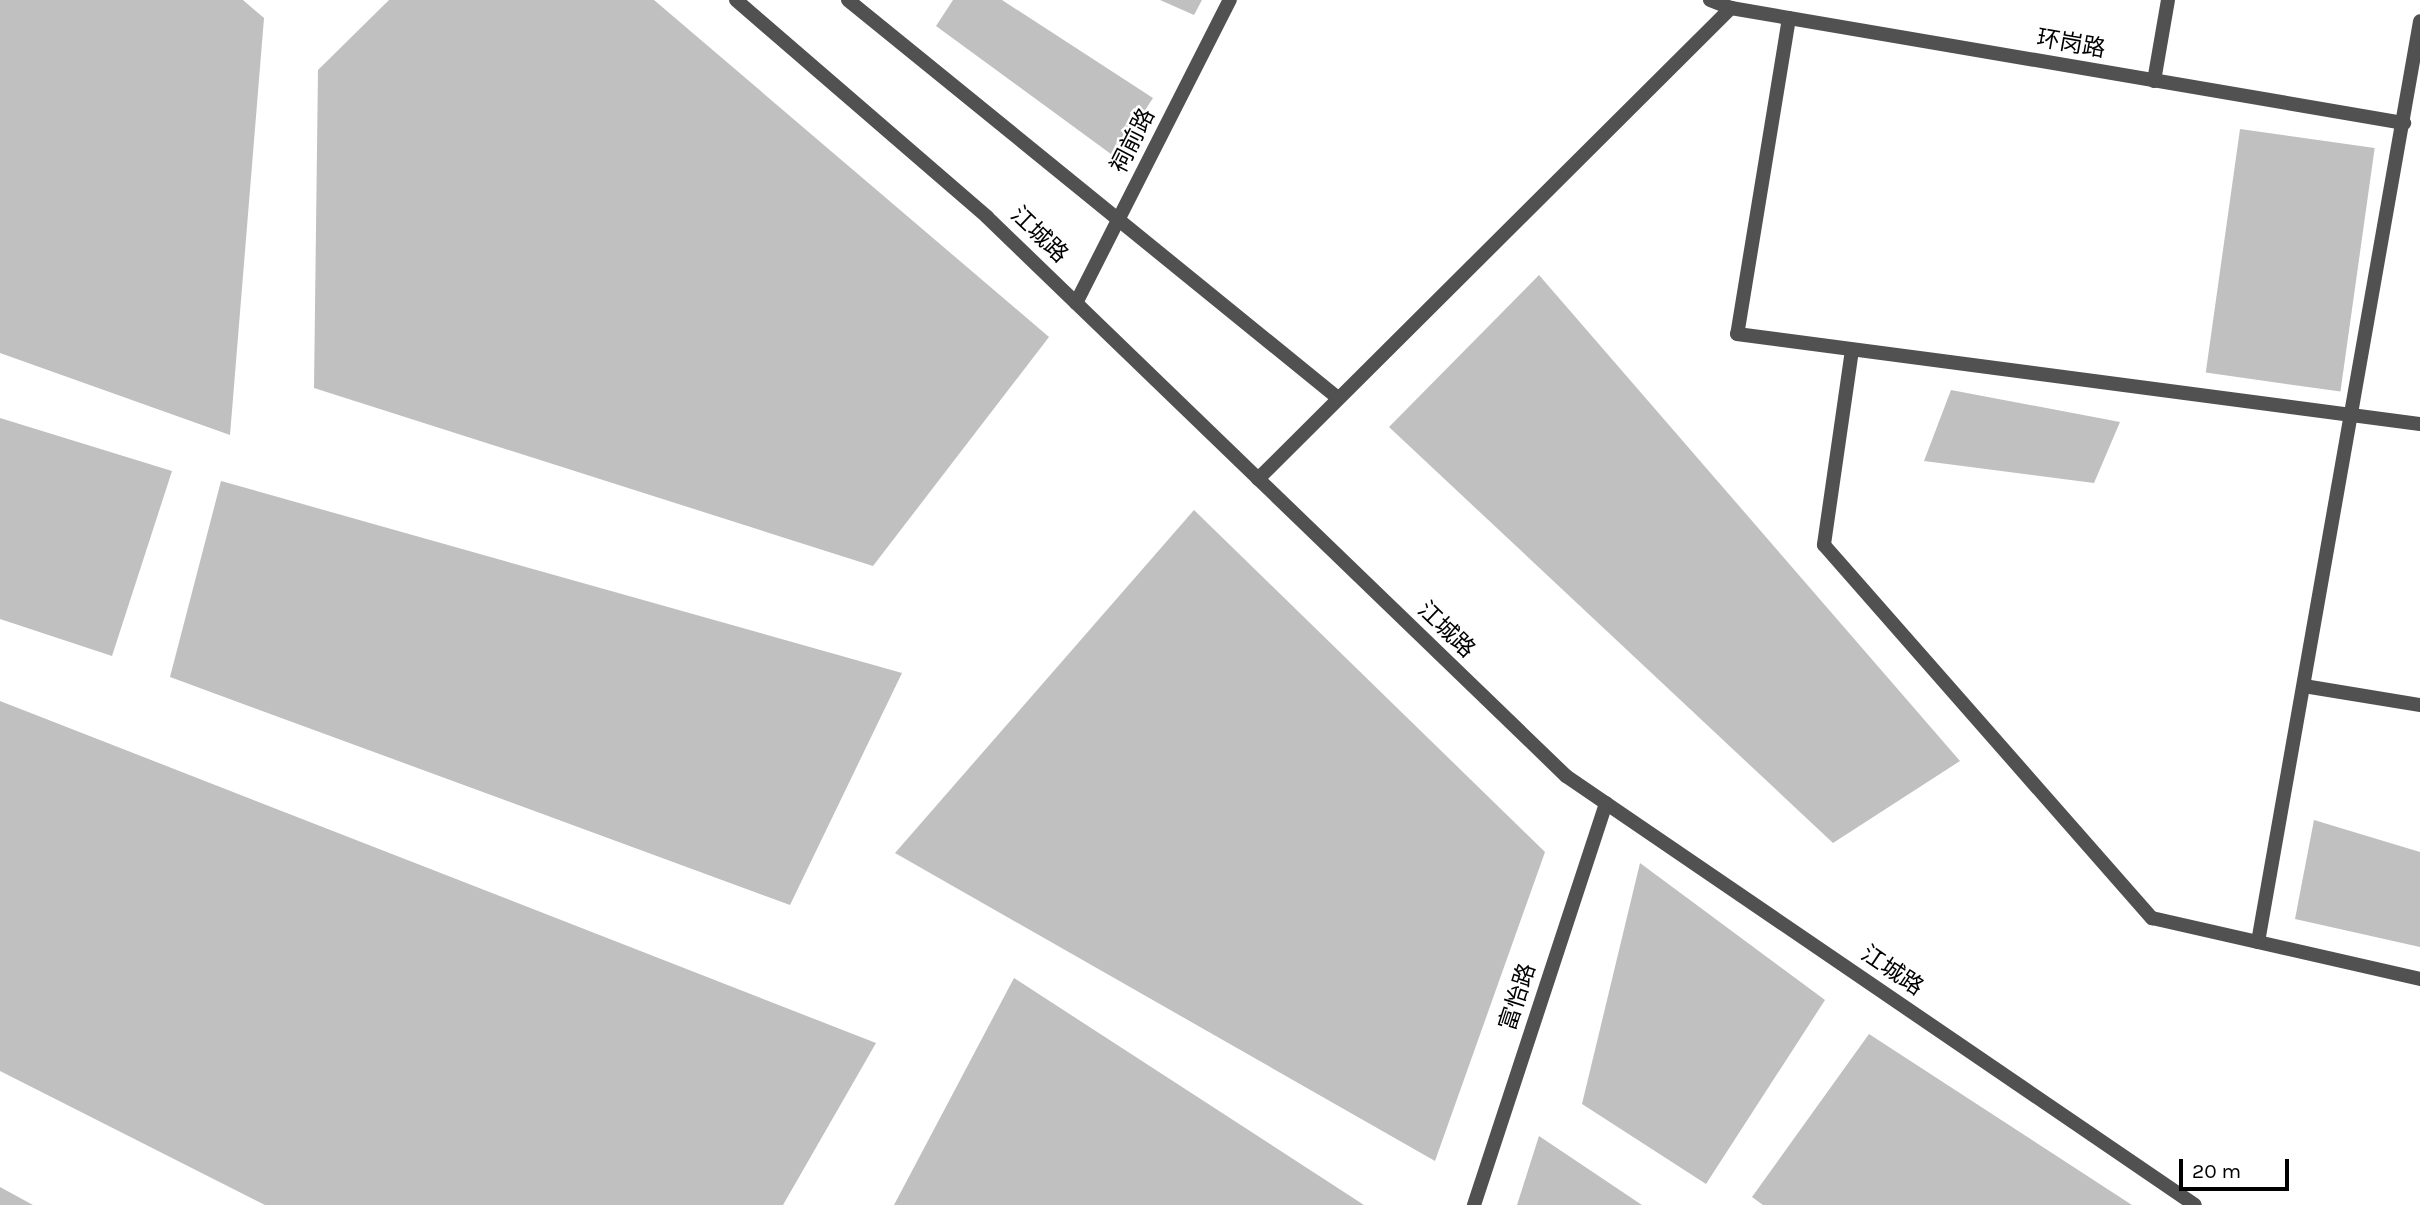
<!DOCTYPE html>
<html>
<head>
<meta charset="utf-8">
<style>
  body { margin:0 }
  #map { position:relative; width:2420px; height:1205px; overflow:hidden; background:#fff; font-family:Karla,"Noto Sans SC",sans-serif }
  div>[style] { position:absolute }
  .building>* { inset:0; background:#c0c0c0; transform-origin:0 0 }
  .service>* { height:14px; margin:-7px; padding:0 7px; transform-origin:7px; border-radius:7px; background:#515151 }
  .minor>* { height:14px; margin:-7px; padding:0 7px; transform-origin:7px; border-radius:7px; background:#515151 }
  span { translate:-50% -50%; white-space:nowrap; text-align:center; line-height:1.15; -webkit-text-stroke:5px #fff; paint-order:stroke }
  .street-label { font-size:23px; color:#000 }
  .scale { position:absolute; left:2179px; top:1159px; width:110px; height:32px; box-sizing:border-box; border:4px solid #000; border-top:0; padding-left:9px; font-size:21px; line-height:24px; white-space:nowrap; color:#000; -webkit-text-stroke:5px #fff; paint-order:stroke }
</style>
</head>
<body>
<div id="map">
  <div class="building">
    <div style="clip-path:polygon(0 0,243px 0,264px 18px,230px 435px,0 353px)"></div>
    <div style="clip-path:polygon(389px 0,654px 0,1049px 337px,873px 566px,314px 388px,318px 70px)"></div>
    <div style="clip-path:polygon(953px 0,1002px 0,1153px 98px,1115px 157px,936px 26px)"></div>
    <div style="clip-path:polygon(1160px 0,1202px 0,1194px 15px)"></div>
    <div style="left:2240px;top:129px;width:136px;height:246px;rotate:8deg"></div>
    <div style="clip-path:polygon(1539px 275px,1960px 761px,1833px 843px,1389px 427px)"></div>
    <div style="clip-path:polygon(1951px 390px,2120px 422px,2094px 483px,1924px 461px)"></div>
    <div style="clip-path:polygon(0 418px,172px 471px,112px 656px,0 619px)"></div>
    <div style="clip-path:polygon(221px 481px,902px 673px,790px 905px,170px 677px)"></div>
    <div style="clip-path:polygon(1194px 510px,1545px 852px,1435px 1161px,895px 853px)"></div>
    <div style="clip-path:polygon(0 701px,876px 1043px,783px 1205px,265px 1205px,0 1071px)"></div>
    <div style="clip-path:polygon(2314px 820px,2420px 852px,2420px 947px,2295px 919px)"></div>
    <div style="clip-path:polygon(1640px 863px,1825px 1000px,1706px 1184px,1582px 1104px)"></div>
    <div style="clip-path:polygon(1014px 978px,1364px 1205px,894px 1205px)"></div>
    <div style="clip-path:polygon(1869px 1034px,2132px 1205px,1763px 1205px,1752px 1197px)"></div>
    <div style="clip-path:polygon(1539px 1136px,1642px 1205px,1517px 1205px)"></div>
    <div style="clip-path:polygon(0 1187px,33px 1205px,0 1205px)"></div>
  </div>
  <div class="service">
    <div style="left:2304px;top:686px;width:118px;rotate:9.3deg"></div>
  </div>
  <div class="minor">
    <div style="left:736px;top:0;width:332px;rotate:40.8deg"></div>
    <div style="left:987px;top:217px;width:805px;rotate:43.99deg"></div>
    <div style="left:1566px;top:776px;width:761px;rotate:34.3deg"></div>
    <div style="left:848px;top:0;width:631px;rotate:39.09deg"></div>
    <div style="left:1710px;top:0;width:22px;rotate:21deg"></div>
    <div style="left:1731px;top:8px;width:683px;rotate:9.7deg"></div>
    <div style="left:1789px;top:18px;width:320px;rotate:99.3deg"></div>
    <div style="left:1737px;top:334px;width:689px;rotate:7.51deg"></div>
    <div style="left:2154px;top:81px;width:82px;rotate:-80.2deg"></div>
    <div style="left:1076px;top:303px;width:340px;rotate:-63.1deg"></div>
    <div style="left:1852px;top:350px;width:197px;rotate:98.2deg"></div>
    <div style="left:1824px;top:545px;width:497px;rotate:48.7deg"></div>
    <div style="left:2152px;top:918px;width:275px;rotate:12.8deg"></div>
    <div style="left:1258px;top:479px;width:668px;rotate:-44.88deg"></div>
    <div style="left:2258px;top:942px;width:935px;rotate:-80.02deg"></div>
    <div style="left:1474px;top:1205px;width:423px;rotate:-71.8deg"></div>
  </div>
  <div class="street-label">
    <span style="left:2071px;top:44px;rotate:10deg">环岗路</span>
    <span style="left:1133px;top:141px;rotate:-63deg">祠前路</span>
    <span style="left:1039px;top:235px;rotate:44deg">江城路</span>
    <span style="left:1446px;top:630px;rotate:44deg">江城路</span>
    <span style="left:1892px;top:971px;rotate:34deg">江城路</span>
    <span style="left:1518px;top:997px;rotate:-72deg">富怡路</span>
  </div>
  <div class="scale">20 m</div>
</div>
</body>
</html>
